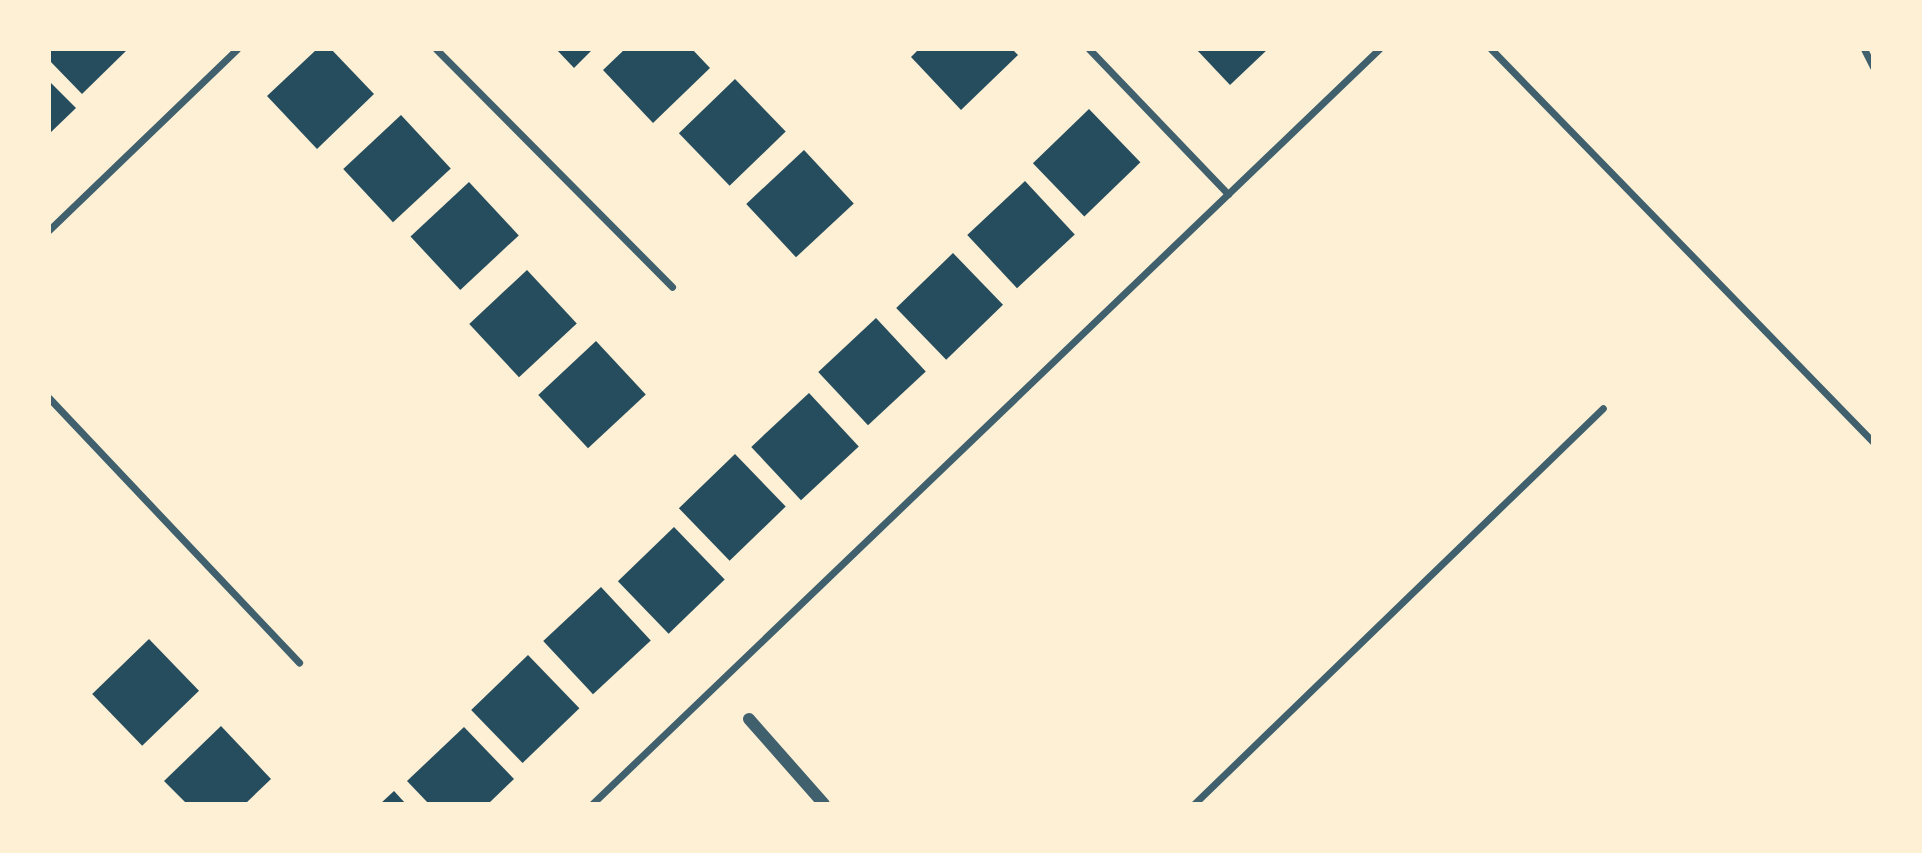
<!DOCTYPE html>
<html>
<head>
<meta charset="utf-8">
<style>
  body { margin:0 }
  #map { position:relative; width:1922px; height:853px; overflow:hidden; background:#fdf0d5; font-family:Mulish,sans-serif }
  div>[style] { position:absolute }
  .building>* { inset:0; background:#264d5e; transform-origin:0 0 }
  .minor>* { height:7px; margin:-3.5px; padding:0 3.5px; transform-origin:3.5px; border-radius:3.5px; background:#3f606c }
  .tertiary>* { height:12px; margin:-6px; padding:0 6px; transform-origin:6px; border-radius:6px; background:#3f606c }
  span { translate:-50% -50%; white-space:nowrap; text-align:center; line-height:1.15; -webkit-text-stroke:5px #fdf0d5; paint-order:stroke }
  .frame { position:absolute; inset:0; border:51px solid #fdf0d5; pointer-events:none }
</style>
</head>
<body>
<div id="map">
  <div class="building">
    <div style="clip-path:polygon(49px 49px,128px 49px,82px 94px,49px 60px)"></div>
    <div style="clip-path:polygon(317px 49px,331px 49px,374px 94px,317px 149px,267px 96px)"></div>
    <div style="clip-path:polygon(556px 49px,593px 49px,574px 68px)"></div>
    <div style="clip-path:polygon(625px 49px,692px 49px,710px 68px,653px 123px,603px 70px)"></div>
    <div style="clip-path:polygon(919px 49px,1012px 49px,1018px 55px,961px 110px,911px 57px)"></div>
    <div style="clip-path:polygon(1196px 49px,1268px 49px,1230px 85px)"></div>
    <div style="left:735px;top:79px;width:73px;height:78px;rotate:46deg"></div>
    <div style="clip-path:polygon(49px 81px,76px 108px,49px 134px)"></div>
    <div style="left:1089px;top:109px;width:74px;height:78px;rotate:46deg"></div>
    <div style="left:401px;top:115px;width:73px;height:79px;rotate:47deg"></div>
    <div style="left:804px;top:150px;width:73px;height:79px;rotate:47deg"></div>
    <div style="left:1025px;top:181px;width:73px;height:79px;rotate:47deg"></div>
    <div style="left:469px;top:182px;width:73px;height:80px;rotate:47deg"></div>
    <div style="left:953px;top:253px;width:72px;height:79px;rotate:46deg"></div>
    <div style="left:527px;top:270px;width:73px;height:79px;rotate:47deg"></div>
    <div style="left:876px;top:318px;width:73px;height:79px;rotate:47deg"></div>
    <div style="left:596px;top:341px;width:73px;height:79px;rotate:47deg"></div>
    <div style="left:809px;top:393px;width:73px;height:79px;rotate:47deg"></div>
    <div style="left:735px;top:454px;width:73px;height:78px;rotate:46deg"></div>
    <div style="left:674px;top:527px;width:73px;height:78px;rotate:46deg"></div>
    <div style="left:601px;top:587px;width:73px;height:79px;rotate:47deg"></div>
    <div style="left:149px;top:639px;width:72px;height:79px;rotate:46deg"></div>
    <div style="left:528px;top:655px;width:74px;height:79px;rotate:46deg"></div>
    <div style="clip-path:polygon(221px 726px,271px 779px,245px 804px,187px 804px,164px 781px)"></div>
    <div style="clip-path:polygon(464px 727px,514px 779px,488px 804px,429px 804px,407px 781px)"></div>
    <div style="clip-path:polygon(394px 791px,406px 804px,380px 804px)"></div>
  </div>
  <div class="minor">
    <div style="left:436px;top:49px;width:335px;rotate:45.2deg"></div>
    <div style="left:1089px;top:49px;width:201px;rotate:46.2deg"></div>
    <div style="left:1491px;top:49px;width:548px;rotate:45.81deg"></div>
    <div style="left:1864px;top:49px;width:20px;rotate:63deg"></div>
    <div style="left:49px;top:230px;width:261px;rotate:-43.9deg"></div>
    <div style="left:49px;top:398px;width:364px;rotate:46.6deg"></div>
    <div style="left:592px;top:804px;width:1091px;rotate:-43.81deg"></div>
    <div style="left:1194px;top:804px;width:569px;rotate:-44.07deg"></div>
  </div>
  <div class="tertiary">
    <div style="left:749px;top:719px;width:113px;rotate:48.6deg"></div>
  </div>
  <div class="frame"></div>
</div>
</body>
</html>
